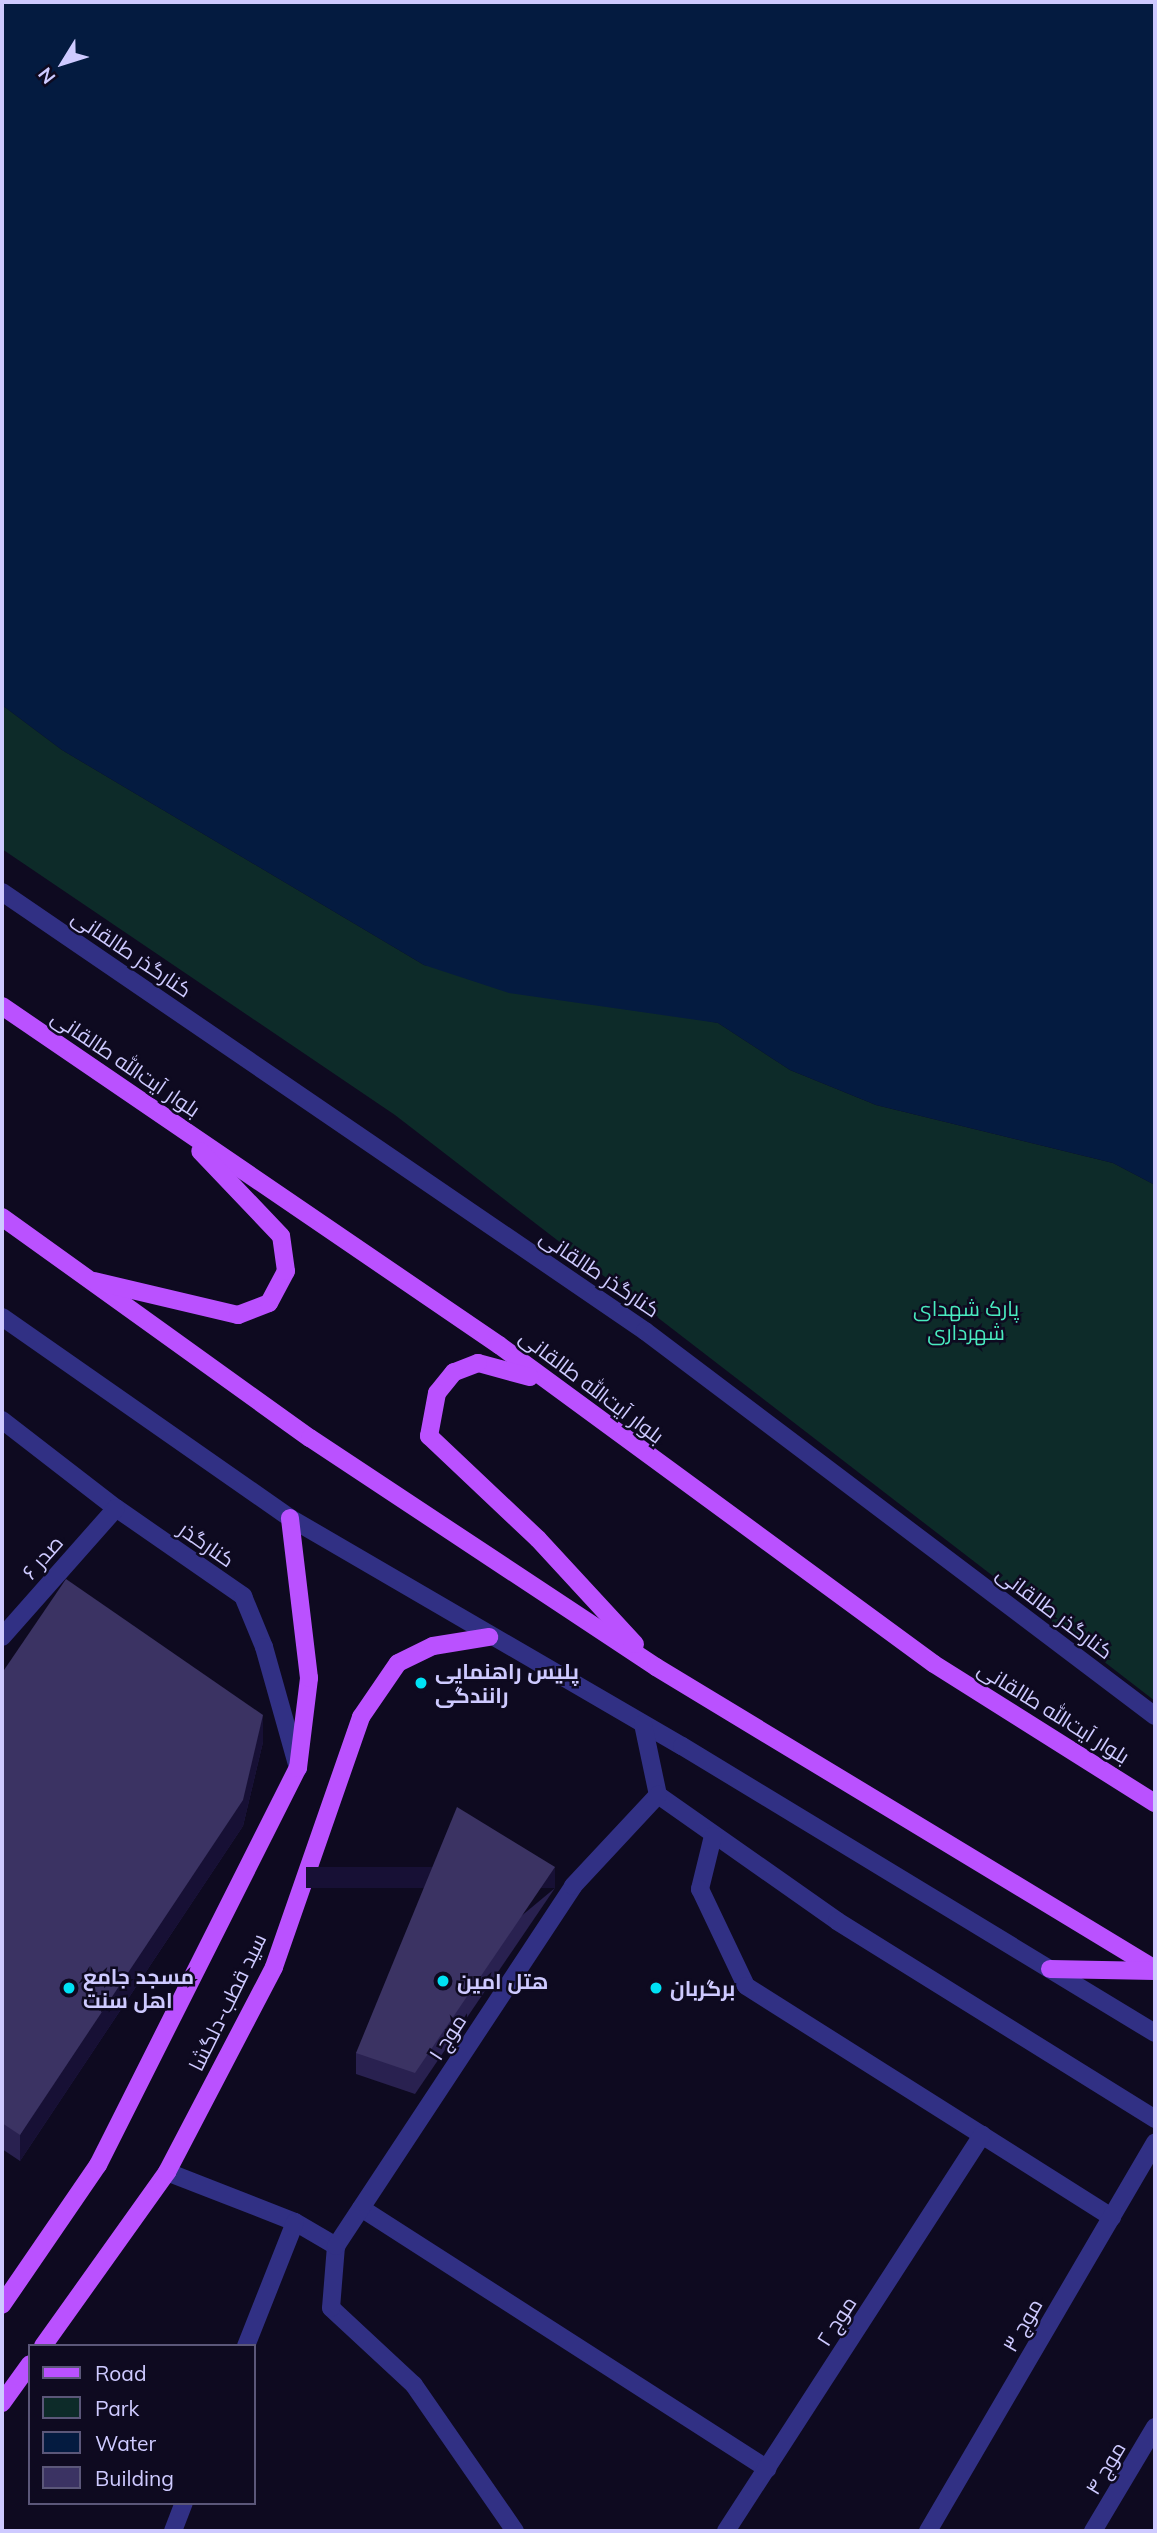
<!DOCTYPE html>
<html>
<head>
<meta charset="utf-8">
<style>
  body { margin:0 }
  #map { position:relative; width:1157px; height:2533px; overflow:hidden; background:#0e0a20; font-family:Mulish,Cairo,sans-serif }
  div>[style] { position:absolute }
  .green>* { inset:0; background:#0d2b29 }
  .water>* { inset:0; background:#041b40 }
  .minor>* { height:18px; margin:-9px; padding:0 9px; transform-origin:9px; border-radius:9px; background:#313084 }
  .major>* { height:18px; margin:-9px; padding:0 9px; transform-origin:9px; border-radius:9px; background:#ba51ff }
  .wall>* { inset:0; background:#292150 }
  .shaded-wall>* { inset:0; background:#171035; transform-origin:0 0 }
  .building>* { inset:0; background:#3b3363 }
  .dots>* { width:19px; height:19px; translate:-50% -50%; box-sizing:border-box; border:4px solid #0e0a20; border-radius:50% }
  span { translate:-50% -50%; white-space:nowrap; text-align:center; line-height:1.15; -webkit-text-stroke:5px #0e0a20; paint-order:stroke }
  .street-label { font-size:21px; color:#cecaff }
  .park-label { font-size:21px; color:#49ebbf }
  .poi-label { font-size:21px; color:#cecaff; font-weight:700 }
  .left { translate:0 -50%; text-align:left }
  .frame { position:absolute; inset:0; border:4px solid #cecaff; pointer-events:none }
  .legend { position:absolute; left:28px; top:2344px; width:228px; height:161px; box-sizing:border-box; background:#0e0a20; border:2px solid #5b5779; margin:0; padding:9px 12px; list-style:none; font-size:21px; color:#cecaff }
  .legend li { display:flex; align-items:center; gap:14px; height:35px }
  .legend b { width:35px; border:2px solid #5b5779 }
  .north { position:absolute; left:28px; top:28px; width:70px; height:70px; -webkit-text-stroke:5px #0e0a20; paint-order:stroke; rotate:232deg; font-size:19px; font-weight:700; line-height:28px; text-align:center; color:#cecaff }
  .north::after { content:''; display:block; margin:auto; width:24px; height:32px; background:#cecaff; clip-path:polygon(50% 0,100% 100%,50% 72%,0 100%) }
</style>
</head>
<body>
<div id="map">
  <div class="green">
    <div style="clip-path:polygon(2px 705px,62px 750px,424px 965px,718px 1023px,790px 1070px,876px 1105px,1113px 1163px,1155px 1185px,1155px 1701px,395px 1115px,2px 849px)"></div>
  </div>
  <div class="water">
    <div style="clip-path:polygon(2px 2px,1155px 2px,1155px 1185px,1113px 1163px,876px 1105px,790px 1070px,718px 1023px,509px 993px,424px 965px,62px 750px,2px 705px)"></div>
  </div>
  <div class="minor">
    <div style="left:2px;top:892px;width:779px;rotate:34.32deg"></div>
    <div style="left:645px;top:1331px;width:639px;rotate:37.05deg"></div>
    <div style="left:2px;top:1317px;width:351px;rotate:34.9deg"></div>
    <div style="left:290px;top:1518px;width:453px;rotate:30.2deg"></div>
    <div style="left:682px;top:1746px;width:553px;rotate:31.25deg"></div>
    <div style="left:2px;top:1420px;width:144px;rotate:37.7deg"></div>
    <div style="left:116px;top:1508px;width:155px;rotate:34.7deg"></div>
    <div style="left:243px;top:1596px;width:55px;rotate:67.6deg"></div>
    <div style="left:264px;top:1647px;width:126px;rotate:74.3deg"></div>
    <div style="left:2px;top:1637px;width:172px;rotate:-48.5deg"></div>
    <div style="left:643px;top:1724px;width:73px;rotate:78.1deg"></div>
    <div style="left:658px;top:1795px;width:219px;rotate:35.1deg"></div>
    <div style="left:837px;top:1921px;width:375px;rotate:31.9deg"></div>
    <div style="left:713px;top:1836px;width:55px;rotate:103.8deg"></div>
    <div style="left:700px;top:1889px;width:107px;rotate:64.6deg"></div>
    <div style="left:746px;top:1986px;width:433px;rotate:32.3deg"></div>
    <div style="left:167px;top:2172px;width:137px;rotate:21.3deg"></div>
    <div style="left:295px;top:2222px;width:48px;rotate:30.3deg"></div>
    <div style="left:361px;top:2208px;width:483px;rotate:32.7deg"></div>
    <div style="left:246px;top:2346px;width:133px;rotate:-68.4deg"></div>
    <div style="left:173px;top:2531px;width:30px;rotate:-69deg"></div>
    <div style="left:515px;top:2531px;width:178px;rotate:-124.7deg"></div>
    <div style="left:414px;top:2385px;width:113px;rotate:-137.1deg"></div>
    <div style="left:331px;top:2308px;width:62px;rotate:-85.4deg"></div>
    <div style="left:336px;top:2246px;width:431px;rotate:-56.6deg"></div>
    <div style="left:573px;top:1886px;width:125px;rotate:-47deg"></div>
    <div style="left:726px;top:2531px;width:472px;rotate:-57.1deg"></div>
    <div style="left:928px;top:2531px;width:450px;rotate:-59.7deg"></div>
    <div style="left:1093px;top:2531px;width:121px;rotate:-59.2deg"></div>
  </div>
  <div class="major">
    <div style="left:2px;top:1006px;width:602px;rotate:34.3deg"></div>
    <div style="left:499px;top:1345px;width:539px;rotate:36.25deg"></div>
    <div style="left:934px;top:1664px;width:261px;rotate:32.2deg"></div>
    <div style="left:2px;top:1217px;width:379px;rotate:35.7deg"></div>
    <div style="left:310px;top:1438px;width:415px;rotate:33.5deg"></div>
    <div style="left:656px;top:1667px;width:583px;rotate:31.18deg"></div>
    <div style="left:94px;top:1281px;width:148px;rotate:13.3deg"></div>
    <div style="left:238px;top:1315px;width:33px;rotate:-21deg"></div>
    <div style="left:269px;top:1303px;width:36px;rotate:-62deg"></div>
    <div style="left:286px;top:1271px;width:35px;rotate:-98deg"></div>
    <div style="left:281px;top:1236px;width:117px;rotate:-133.6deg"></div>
    <div style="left:530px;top:1377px;width:54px;rotate:-164.9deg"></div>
    <div style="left:478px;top:1363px;width:26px;rotate:159deg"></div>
    <div style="left:454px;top:1372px;width:27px;rotate:129deg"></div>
    <div style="left:437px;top:1393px;width:44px;rotate:100.5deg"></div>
    <div style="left:429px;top:1436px;width:150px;rotate:43.4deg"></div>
    <div style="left:538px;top:1539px;width:143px;rotate:47.3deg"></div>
    <div style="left:1050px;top:1969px;width:105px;rotate:1.1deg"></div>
    <div style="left:2px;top:2305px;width:170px;rotate:-55.6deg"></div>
    <div style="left:98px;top:2165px;width:445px;rotate:-63.3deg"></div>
    <div style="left:298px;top:1768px;width:91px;rotate:-83deg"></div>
    <div style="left:309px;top:1678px;width:161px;rotate:-96.8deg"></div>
    <div style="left:43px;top:2346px;width:214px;rotate:-54.5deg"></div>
    <div style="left:167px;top:2172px;width:231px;rotate:-62.4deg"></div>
    <div style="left:274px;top:1967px;width:265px;rotate:-70.8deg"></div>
    <div style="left:361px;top:1717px;width:65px;rotate:-55.6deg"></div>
    <div style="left:398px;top:1663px;width:39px;rotate:-26deg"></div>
    <div style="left:433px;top:1646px;width:57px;rotate:-9.1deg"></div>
    <div style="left:2px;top:2403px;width:48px;rotate:-54.3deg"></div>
  </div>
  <div class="wall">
    <div style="clip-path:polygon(2px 1673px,263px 1742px,243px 1826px,20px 2161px,2px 2149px)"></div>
    <div style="clip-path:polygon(555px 1888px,415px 2094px,356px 2074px,356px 2053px)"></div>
  </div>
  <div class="shaded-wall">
    <div style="clip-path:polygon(263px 1715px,263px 1742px,243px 1826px,20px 2161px,20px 2135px)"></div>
    <div style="left:555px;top:1867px;width:21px;height:249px;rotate:90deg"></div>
  </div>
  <div class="building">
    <div style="clip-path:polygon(66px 1579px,263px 1715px,243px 1800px,20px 2135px,2px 2123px,2px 1673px)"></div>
    <div style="clip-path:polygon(457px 1807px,555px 1867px,415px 2073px,356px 2053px)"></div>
  </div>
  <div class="dots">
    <div style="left:421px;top:1683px;background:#00e2f5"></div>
    <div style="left:443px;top:1981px;background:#00e2f5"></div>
    <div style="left:69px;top:1988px;background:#00e2f5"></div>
    <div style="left:656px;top:1988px;background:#00e2f5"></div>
  </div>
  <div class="street-label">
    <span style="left:132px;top:953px;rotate:34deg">کنارگذر طالقانی</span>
    <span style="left:126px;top:1063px;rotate:34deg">بلوار آیت‌الله طالقانی</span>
    <span style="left:600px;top:1273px;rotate:34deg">کنارگذر طالقانی</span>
    <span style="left:592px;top:1386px;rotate:37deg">بلوار آیت‌الله طالقانی</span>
    <span style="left:207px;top:1544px;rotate:35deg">کنارگذر</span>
    <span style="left:42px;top:1557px;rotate:-49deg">صدر ۶</span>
    <span style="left:1055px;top:1612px;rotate:37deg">کنارگذر طالقانی</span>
    <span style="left:1054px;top:1712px;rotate:32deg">بلوار آیت‌الله طالقانی</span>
    <span style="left:227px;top:2002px;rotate:-64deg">سید قطب-دلگشا</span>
    <span style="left:447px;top:2037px;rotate:-57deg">موج ۱</span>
    <span style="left:836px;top:2321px;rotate:-57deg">موج ۲</span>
    <span style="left:1022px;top:2325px;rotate:-60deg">موج ۳</span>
    <span style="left:1105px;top:2468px;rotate:-59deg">موج ۴</span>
  </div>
  <div class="park-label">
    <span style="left:966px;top:1320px">پارک شهدای<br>شهرداری</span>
  </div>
  <div class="poi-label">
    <span class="left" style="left:435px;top:1683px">پلیس راهنمایی<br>رانندگی</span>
    <span class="left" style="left:83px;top:1988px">مسجد جامع<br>اهل سنت</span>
    <span class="left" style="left:457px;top:1981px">هتل امین</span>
    <span class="left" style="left:670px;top:1988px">برگربان</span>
  </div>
  <div class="frame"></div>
  <ul class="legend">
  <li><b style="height:9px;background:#ba51ff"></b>Road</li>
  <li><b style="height:19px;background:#0d2b29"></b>Park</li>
  <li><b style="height:19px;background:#041b40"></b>Water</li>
  <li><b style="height:19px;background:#3b3363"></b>Building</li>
  </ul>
  <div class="north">N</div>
</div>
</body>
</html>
